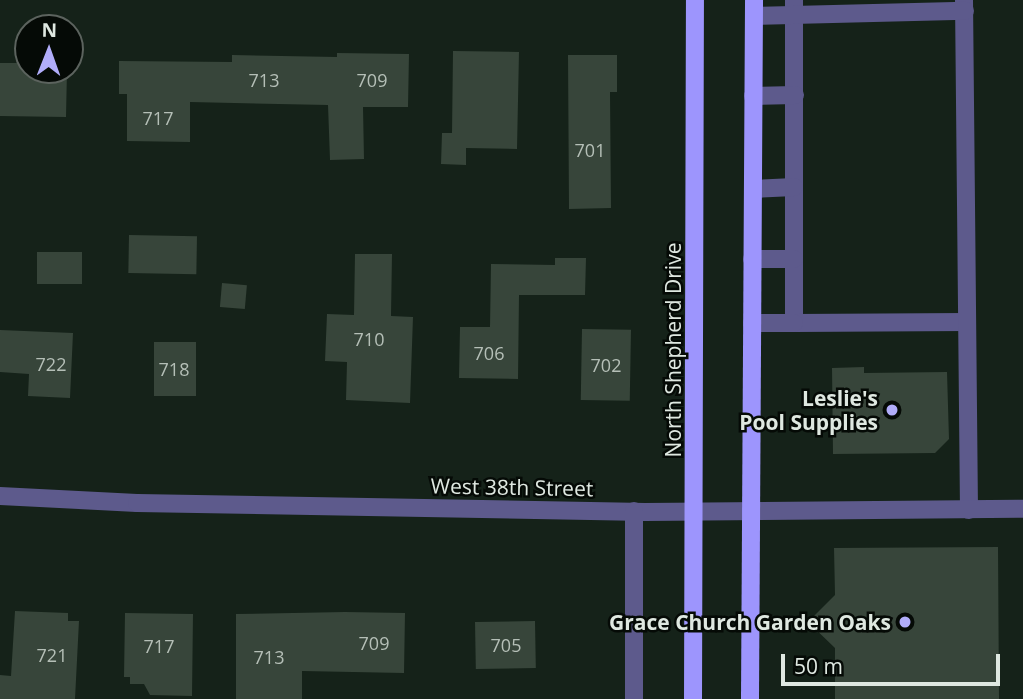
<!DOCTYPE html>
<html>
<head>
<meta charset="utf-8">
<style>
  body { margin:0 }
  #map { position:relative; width:1023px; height:699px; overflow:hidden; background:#152219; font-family:"Open Sans",sans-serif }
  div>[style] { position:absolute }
  .building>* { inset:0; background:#37453a; transform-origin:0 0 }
  .minor>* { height:18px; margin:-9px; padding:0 9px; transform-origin:9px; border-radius:9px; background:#5d5a8c }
  .major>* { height:18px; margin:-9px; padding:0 9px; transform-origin:9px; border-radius:9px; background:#9d95fd }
  .dots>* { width:19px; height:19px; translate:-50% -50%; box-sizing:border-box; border:4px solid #050a06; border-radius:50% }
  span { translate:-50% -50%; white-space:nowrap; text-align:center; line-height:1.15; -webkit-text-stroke:5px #050a06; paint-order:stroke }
  .number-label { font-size:18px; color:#b5bfb7 }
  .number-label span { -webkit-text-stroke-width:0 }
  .street-label { font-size:21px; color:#dfe8e1 }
  .poi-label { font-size:21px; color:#dfe8e1; font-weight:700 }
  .right { translate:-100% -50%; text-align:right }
  .north { position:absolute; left:14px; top:14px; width:70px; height:70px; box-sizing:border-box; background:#050a06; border:2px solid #5c635e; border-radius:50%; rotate:1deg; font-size:19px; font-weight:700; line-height:28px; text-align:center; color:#dfe8e1 }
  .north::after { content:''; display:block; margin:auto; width:24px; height:32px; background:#b1adfa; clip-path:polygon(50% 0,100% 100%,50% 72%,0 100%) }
  .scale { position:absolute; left:781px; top:654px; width:219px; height:32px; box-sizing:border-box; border:4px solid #dfe8e1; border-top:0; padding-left:9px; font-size:21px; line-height:24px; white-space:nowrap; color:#dfe8e1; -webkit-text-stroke:5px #050a06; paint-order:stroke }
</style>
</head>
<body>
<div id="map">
  <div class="building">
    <div style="clip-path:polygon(453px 51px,519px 52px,517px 149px,466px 148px,466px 165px,441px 164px,442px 133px,452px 133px)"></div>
    <div style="clip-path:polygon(337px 53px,409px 54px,408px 107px,363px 107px,364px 159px,330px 160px,328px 105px,190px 102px,190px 142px,127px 141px,127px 94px,119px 94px,119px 61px,232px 62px,232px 55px,337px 57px)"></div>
    <div style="clip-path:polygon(568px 55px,617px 55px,617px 92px,610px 92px,611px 208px,569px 209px)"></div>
    <div style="clip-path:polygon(0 63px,28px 63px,28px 70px,67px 70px,66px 117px,0 116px)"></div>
    <div style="left:129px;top:235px;width:68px;height:38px;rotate:1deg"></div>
    <div style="left:37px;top:252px;width:45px;height:32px"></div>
    <div style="clip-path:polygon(355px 254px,392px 254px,391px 316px,413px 317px,410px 403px,346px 400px,347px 362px,325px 361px,327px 314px,354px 315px)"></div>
    <div style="clip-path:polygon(555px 258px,586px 258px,585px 295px,519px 295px,518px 379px,459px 378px,460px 327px,490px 327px,491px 264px,555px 265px)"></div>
    <div style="left:222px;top:283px;width:25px;height:24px;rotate:5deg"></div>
    <div style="left:582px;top:329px;width:49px;height:71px;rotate:1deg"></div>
    <div style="clip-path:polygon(0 330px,73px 333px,70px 398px,28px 396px,29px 374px,0 372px)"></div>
    <div style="left:154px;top:342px;width:42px;height:54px"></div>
    <div style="clip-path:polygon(864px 367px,864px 373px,947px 372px,949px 439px,935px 453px,833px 454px,832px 368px)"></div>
    <div style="clip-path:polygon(998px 547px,999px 699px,835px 699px,835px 648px,808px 622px,835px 595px,834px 548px)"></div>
    <div style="clip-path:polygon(15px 611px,68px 613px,68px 621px,79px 621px,75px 699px,0 699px,0 675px,11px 676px)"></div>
    <div style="clip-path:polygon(345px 612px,405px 613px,404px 673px,302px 671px,302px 699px,236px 699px,236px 614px)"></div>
    <div style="clip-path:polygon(125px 613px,193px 614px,192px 696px,150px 695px,144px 684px,130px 684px,130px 677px,124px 677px)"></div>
    <div style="left:535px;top:621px;width:47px;height:60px;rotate:89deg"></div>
  </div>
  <div class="minor">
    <div style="left:794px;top:0;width:323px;rotate:90deg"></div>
    <div style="left:794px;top:323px;width:173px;rotate:-0.3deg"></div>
    <div style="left:964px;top:0;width:510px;rotate:89.44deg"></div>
    <div style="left:755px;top:16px;width:210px;rotate:-1.4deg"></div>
    <div style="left:753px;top:96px;width:42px;rotate:-1.4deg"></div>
    <div style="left:753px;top:189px;width:41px;rotate:-2.8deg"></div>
    <div style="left:752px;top:259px;width:42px"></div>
    <div style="left:752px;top:323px;width:42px"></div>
    <div style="left:0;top:496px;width:137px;rotate:2.9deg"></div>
    <div style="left:137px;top:503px;width:508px;rotate:1.01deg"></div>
    <div style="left:645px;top:512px;width:378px;rotate:-0.5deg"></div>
    <div style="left:634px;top:511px;width:188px;rotate:90deg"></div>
  </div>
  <div class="major">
    <div style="left:693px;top:699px;width:699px;rotate:-89.84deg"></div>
    <div style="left:750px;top:699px;width:699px;rotate:-89.67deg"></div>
  </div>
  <div class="dots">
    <div style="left:892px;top:410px;background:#b1adfa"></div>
    <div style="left:905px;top:622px;background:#b1adfa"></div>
  </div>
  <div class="number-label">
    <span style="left:264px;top:80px">713</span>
    <span style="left:372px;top:80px">709</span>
    <span style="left:158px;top:118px">717</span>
    <span style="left:590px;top:150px">701</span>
    <span style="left:369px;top:339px">710</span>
    <span style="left:489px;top:353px">706</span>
    <span style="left:51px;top:364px">722</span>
    <span style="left:606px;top:365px">702</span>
    <span style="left:174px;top:369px">718</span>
    <span style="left:374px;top:643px">709</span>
    <span style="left:506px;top:645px">705</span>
    <span style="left:159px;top:646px">717</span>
    <span style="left:52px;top:655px">721</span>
    <span style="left:269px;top:657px">713</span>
  </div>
  <div class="street-label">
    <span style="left:673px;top:350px;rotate:-90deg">North Shepherd Drive</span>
    <span style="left:512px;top:487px;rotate:1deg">West 38th Street</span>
  </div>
  <div class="poi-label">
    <span class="right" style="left:878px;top:410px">Leslie's<br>Pool Supplies</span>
    <span class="right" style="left:891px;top:622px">Grace Church Garden Oaks</span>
  </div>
  <div class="north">N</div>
  <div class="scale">50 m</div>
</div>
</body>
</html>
